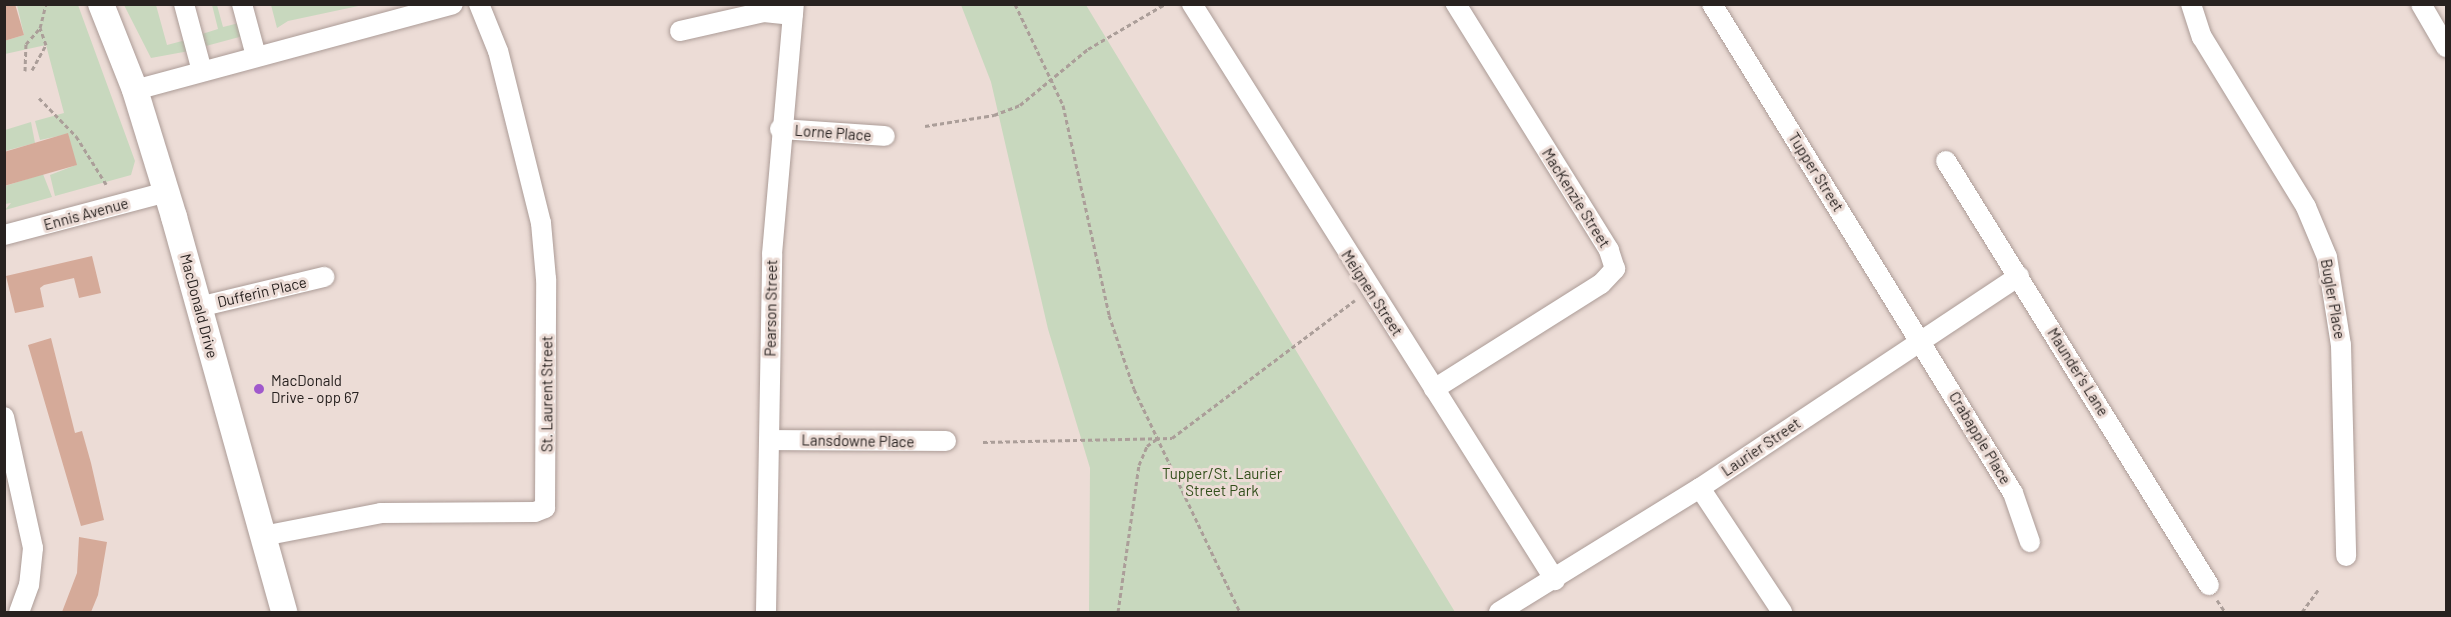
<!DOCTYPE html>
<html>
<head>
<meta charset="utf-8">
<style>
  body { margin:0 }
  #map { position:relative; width:2451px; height:617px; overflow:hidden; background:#ecdcd6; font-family:Barlow,sans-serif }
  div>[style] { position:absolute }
  .green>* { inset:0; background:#c8d8be }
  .building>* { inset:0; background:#d5aa99 }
  .path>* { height:3px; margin-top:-1.5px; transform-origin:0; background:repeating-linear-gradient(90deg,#ab9e99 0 4.5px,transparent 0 7.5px) }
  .roads { filter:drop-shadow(0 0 2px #ac9c97) drop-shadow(0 0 2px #ac9c97) }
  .minor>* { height:20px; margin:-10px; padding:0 10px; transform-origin:10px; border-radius:10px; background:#fff }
  .major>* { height:26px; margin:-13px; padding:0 13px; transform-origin:13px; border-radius:13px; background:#fff }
  .dots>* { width:16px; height:16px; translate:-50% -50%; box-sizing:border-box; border:3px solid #ecdcd6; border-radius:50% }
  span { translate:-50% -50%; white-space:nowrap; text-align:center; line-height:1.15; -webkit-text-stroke:6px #ecdcd6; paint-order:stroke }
  .street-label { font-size:15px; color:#282220 }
  .poi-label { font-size:15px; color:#282220 }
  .left { translate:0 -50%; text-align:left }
  .park-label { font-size:15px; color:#324f1b }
  .frame { position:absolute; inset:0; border:6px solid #282220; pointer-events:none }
</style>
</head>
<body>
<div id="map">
  <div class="green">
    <div style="clip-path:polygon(17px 5px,78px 5px,135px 161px,131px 175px,55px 196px,50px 175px,76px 165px,68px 134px,40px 140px,35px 121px,64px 113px,46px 45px,5px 54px,4px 41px,24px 35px)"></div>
    <div style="clip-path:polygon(124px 5px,156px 5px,167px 45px,186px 40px,189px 51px,151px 58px)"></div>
    <div style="clip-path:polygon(212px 5px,217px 5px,223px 27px,239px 23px,243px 36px,206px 46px,202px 34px,218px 29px)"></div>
    <div style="clip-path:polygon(271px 5px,271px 4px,363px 5px,288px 21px,277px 28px)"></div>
    <div style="clip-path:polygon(961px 5px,1086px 5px,1455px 612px,1089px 612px,1090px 468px,1048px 329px,991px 82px)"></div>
    <div style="clip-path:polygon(31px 122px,35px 143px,5px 151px,5px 130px)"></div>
    <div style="clip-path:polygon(43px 174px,52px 197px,5px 210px,11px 203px,5px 204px,5px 186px)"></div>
  </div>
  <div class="building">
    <div style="clip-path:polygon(4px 4px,15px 4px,24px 35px,4px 41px)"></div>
    <div style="clip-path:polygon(68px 133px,77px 165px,4px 186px,4px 152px)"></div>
    <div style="clip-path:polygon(92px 256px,101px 293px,79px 298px,74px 278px,44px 285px,40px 288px,44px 307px,15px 313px,6px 276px)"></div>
    <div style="clip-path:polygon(51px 338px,75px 433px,82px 431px,91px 463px,104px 520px,81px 526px,28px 345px)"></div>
    <div style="clip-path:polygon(79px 537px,107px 542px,98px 595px,91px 612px,62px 612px,77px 573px)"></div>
  </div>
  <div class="path">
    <div style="left:1015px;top:4px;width:112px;rotate:64.6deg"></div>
    <div style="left:1063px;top:105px;width:215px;rotate:77.6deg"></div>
    <div style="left:1109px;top:315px;width:78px;rotate:71.3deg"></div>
    <div style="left:1134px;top:389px;width:247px;rotate:64.6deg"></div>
    <div style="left:32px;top:70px;width:29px;rotate:-61deg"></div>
    <div style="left:46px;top:45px;width:18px;rotate:-109deg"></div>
    <div style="left:40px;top:28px;width:25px;rotate:-76deg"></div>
    <div style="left:25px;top:71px;width:27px;rotate:-88deg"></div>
    <div style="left:26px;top:44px;width:21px;rotate:-49deg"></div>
    <div style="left:39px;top:98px;width:53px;rotate:45.8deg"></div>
    <div style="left:76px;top:136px;width:57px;rotate:58deg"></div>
    <div style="left:925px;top:126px;width:70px;rotate:-9.1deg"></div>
    <div style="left:994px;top:115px;width:28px;rotate:-21deg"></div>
    <div style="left:1020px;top:105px;width:88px;rotate:-39.5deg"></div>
    <div style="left:1088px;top:49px;width:89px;rotate:-30.3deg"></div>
    <div style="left:983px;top:442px;width:189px;rotate:-1.2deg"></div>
    <div style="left:1172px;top:438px;width:229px;rotate:-37deg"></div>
    <div style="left:2217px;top:600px;width:14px;rotate:56deg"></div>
    <div style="left:1118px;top:612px;width:148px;rotate:-81.9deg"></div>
    <div style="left:1139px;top:465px;width:21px;rotate:-67deg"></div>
    <div style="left:1147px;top:446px;width:14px;rotate:-36deg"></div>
    <div style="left:2302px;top:612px;width:29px;rotate:-54deg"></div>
  </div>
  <div class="roads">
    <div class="minor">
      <div style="left:184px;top:4px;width:69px;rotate:75deg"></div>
      <div style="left:242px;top:4px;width:54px;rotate:74.9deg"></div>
      <div style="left:1192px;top:4px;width:681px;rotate:57.78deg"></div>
      <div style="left:1712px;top:4px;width:574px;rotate:58.39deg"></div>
      <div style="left:2013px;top:493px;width:52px;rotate:70.9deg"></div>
      <div style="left:2191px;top:4px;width:35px;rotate:72deg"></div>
      <div style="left:2202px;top:37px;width:199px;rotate:58.5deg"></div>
      <div style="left:2306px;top:207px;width:54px;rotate:67.2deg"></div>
      <div style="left:2327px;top:257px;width:89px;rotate:81deg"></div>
      <div style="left:2341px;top:345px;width:211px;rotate:88.6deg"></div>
      <div style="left:2421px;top:4px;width:50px;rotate:59.8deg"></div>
      <div style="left:680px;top:31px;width:86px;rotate:-12.7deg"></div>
      <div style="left:764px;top:12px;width:29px;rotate:6deg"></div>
      <div style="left:135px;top:90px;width:329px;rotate:-15.1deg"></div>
      <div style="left:780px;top:129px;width:105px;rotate:3.8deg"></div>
      <div style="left:1946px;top:161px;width:499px;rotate:58.2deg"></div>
      <div style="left:4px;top:235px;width:169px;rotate:-14.8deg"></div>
      <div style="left:199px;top:307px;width:129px;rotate:-13.5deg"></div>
      <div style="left:1434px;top:389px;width:197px;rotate:-32.2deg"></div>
      <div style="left:1601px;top:284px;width:21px;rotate:-47deg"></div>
      <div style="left:1615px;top:269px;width:20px;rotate:-108deg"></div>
      <div style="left:1609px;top:250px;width:290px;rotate:-121.9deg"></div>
      <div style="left:4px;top:417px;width:134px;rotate:77.5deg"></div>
      <div style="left:33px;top:548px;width:37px;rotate:96deg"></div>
      <div style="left:29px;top:585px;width:29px;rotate:110deg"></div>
      <div style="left:769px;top:440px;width:177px;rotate:0.3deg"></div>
      <div style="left:1700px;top:488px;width:149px;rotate:56.5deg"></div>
      <div style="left:263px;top:536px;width:120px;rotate:-11deg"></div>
      <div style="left:381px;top:513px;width:154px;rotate:-0.4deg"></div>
      <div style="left:535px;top:512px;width:11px;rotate:-22deg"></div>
      <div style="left:545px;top:508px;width:229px;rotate:-89.7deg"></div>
      <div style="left:546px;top:279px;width:56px;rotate:-95.1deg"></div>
      <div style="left:541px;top:223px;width:177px;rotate:-104deg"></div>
      <div style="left:498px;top:51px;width:51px;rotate:-112deg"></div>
      <div style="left:766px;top:612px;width:358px;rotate:-89deg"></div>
      <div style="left:772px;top:254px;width:251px;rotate:-85deg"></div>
      <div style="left:1499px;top:612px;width:236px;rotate:-31.7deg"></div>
      <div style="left:1700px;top:488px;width:383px;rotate:-33.6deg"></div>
    </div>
    <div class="major">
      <div style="left:101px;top:4px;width:92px;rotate:68.4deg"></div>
      <div style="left:135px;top:90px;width:133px;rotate:72.9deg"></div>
      <div style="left:174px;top:217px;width:410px;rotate:74.4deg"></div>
    </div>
  </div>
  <div class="dots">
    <div style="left:259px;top:389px;background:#a059cc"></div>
  </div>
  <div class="street-label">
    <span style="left:833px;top:133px;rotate:4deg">Lorne Place</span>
    <span style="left:1816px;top:172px;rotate:58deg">Tupper Street</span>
    <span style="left:1576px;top:198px;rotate:58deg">MacKenzie Street</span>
    <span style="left:86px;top:214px;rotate:-15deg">Ennis Avenue</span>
    <span style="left:262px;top:292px;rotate:-13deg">Dufferin Place</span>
    <span style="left:1372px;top:293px;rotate:57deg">Meignen Street</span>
    <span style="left:2333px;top:299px;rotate:80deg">Bugler Place</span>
    <span style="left:199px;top:306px;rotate:75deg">MacDonald Drive</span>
    <span style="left:771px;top:308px;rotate:-89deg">Pearson Street</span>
    <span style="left:2078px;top:372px;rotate:58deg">Maunder's Lane</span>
    <span style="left:547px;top:394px;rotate:-90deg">St. Laurent Street</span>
    <span style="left:1980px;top:438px;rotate:59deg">Crabapple Place</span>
    <span style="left:858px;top:441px;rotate:1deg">Lansdowne Place</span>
    <span style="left:1761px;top:447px;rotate:-34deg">Laurier Street</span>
  </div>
  <div class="poi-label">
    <span class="left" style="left:271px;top:389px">MacDonald<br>Drive - opp 67</span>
  </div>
  <div class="park-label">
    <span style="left:1222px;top:482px">Tupper/St. Laurier<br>Street Park</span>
  </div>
  <div class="frame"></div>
</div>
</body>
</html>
